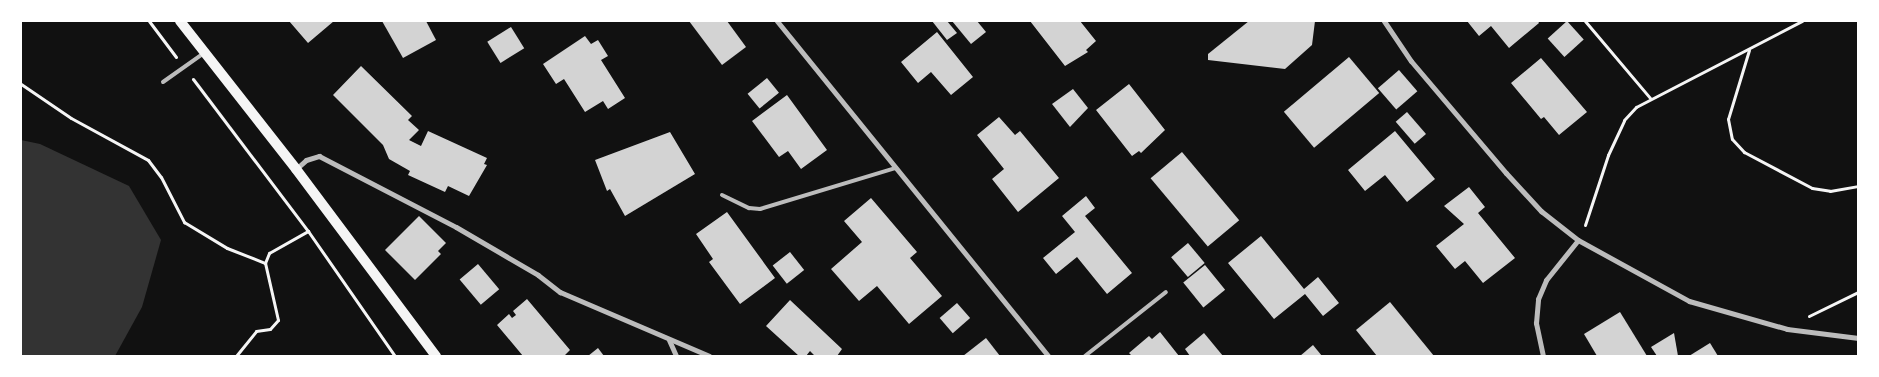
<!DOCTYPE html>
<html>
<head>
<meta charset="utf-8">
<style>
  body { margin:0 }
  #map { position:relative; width:1879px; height:377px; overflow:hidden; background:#111; font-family:Quicksand,sans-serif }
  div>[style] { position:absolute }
  .water>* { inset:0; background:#333 }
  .building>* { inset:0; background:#d3d3d3; transform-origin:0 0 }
  .path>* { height:3px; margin:-1.5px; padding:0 1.5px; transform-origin:1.5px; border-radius:1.5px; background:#f5f5f5 }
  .service>* { height:4px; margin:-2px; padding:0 2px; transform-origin:2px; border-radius:2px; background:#bcbcbc }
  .minor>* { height:5px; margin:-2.5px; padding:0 2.5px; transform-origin:2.5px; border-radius:2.5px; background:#bcbcbc }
  .secondary>* { height:10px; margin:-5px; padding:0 5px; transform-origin:5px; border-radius:5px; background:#f5f5f5 }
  span { translate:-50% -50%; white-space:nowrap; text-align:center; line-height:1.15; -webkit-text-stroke:4px #fff; paint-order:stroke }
  .frame { position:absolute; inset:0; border:22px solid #fff; pointer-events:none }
</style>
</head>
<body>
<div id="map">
  <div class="water">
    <div style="clip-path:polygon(21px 140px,40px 144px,129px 186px,161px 240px,142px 307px,115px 356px,21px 356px)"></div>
  </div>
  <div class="building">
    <div style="clip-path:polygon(289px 21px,339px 21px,334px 21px,308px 43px)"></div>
    <div style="clip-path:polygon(382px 21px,426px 21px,436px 40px,403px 58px)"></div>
    <div style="clip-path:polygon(689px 21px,727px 21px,746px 47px,722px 65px)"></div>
    <div style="clip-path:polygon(932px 21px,947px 21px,957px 33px,947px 40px)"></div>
    <div style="clip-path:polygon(952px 21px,977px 21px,986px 32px,971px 44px)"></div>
    <div style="clip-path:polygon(1030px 21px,1080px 21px,1096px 41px,1086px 50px,1088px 52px,1065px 66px)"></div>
    <div style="clip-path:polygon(1249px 21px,1315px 21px,1312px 45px,1285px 69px,1208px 60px,1208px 54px)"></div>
    <div style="clip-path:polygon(1467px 21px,1538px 21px,1539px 23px,1509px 48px,1491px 26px,1479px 36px)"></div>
    <div style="left:1567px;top:21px;width:25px;height:26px;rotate:48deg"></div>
    <div style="left:511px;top:27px;width:25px;height:28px;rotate:58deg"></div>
    <div style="clip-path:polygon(937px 32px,973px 77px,951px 95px,931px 72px,918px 83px,901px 62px)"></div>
    <div style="clip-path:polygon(585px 36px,591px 44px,598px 40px,608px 56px,601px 60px,625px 98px,608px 109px,603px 101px,585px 112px,564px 79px,556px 84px,543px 64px)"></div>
    <div style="left:1349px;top:57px;width:47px;height:85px;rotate:50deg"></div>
    <div style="clip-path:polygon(1541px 58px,1587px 112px,1559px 135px,1544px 117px,1541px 119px,1511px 83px)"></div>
    <div style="clip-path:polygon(361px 66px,412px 116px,408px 120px,419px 130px,409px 140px,421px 146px,428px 131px,487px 158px,484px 164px,487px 165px,469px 196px,448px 186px,445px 192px,408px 175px,410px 171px,389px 159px,383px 145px,333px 95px)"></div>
    <div style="left:1399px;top:70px;width:28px;height:28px;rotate:49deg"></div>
    <div style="left:767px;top:78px;width:19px;height:25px;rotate:51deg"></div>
    <div style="clip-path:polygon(1129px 84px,1165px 130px,1141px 153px,1139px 151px,1132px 156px,1096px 110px)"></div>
    <div style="clip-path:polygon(1073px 89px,1088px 108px,1070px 127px,1052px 104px)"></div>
    <div style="clip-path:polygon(787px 95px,827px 150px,801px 169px,788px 151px,779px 157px,752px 121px)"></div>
    <div style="left:1407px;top:112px;width:29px;height:15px;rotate:49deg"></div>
    <div style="clip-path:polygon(999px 117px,1015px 135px,1020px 131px,1059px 178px,1018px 212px,992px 179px,1004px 169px,977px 135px)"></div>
    <div style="clip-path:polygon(1395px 131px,1435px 179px,1407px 202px,1385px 175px,1365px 191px,1348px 170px)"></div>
    <div style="clip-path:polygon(670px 132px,695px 174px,625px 216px,610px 189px,607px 191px,595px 160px)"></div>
    <div style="left:1182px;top:152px;width:89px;height:41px;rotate:50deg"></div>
    <div style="clip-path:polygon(1469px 187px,1485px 207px,1478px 213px,1515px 258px,1483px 283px,1465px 261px,1455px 269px,1436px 246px,1464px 224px,1444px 206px)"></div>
    <div style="clip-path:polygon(1086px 196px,1095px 208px,1085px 216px,1132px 273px,1107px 294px,1077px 257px,1056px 274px,1043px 258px,1075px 232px,1062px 216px)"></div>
    <div style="clip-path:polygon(871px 198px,917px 252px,910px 258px,942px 296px,909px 324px,877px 286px,859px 301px,831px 269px,862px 242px,844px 221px)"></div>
    <div style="clip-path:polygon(727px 212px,775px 278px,740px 304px,709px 262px,713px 259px,696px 234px)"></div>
    <div style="clip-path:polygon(419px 216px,446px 243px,438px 251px,441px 254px,415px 280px,385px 250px)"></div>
    <div style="clip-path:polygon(1261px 236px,1304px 289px,1318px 277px,1339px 303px,1323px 316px,1305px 294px,1274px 319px,1228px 263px)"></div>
    <div style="left:1188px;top:243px;width:26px;height:22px;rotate:50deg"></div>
    <div style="left:790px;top:252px;width:23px;height:22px;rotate:52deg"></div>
    <div style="left:478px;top:264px;width:33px;height:24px;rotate:50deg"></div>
    <div style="left:1205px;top:265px;width:32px;height:28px;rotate:51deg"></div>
    <div style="clip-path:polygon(527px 299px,570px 350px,564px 356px,523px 356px,497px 325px,509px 314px,512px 318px,516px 315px,513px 311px)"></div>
    <div style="clip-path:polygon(790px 300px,842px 349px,837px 356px,815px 356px,810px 351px,806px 356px,799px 356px,766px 326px)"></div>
    <div style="clip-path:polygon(1390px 302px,1434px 356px,1377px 356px,1356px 330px)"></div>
    <div style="left:957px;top:303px;width:20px;height:23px;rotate:49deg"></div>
    <div style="clip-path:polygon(1620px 312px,1647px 356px,1597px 356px,1584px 334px)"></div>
    <div style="clip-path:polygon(1160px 332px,1179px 356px,1132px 356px,1129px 353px,1149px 336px,1152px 339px)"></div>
    <div style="clip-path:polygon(1204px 333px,1223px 356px,1190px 356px,1185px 349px)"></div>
    <div style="clip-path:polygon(1674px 333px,1678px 356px,1657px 356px,1651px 347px)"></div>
    <div style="clip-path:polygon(986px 338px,1000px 356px,963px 356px)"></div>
    <div style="clip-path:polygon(1710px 343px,1718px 356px,1689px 356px)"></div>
    <div style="clip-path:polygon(1313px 345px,1322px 356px,1300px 356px)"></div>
    <div style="clip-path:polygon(598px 348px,604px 356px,588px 356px)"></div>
  </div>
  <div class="path">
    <div style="left:149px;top:21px;width:45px;rotate:53.1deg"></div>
    <div style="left:1585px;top:21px;width:101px;rotate:49.8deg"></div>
    <div style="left:1749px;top:50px;width:72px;rotate:106.9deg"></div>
    <div style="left:1728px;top:119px;width:20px;rotate:79deg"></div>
    <div style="left:1732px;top:139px;width:18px;rotate:47deg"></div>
    <div style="left:1744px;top:152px;width:77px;rotate:27.9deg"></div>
    <div style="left:1812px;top:188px;width:18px;rotate:9deg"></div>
    <div style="left:1830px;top:191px;width:28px;rotate:-10deg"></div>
    <div style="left:193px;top:79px;width:191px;rotate:52.9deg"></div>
    <div style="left:308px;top:231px;width:152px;rotate:55.2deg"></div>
    <div style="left:21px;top:84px;width:60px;rotate:34.2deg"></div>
    <div style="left:71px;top:118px;width:88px;rotate:28.6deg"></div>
    <div style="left:148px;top:160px;width:21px;rotate:53deg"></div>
    <div style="left:161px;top:177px;width:51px;rotate:62.9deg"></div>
    <div style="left:184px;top:222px;width:50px;rotate:31.2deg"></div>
    <div style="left:227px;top:248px;width:41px;rotate:21.5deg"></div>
    <div style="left:1585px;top:225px;width:74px;rotate:-71.8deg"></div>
    <div style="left:1608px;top:155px;width:38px;rotate:-65deg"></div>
    <div style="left:1624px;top:120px;width:18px;rotate:-47deg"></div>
    <div style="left:1636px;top:107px;width:187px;rotate:-27.4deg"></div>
    <div style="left:1809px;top:316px;width:55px;rotate:-26.1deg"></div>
    <div style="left:236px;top:356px;width:32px;rotate:-51deg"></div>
    <div style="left:256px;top:331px;width:14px;rotate:-8deg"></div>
    <div style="left:270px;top:329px;width:12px;rotate:-48deg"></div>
    <div style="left:278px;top:320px;width:58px;rotate:-102.8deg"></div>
    <div style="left:265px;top:263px;width:11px;rotate:-68deg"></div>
    <div style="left:269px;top:253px;width:45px;rotate:-29.4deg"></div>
  </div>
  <div class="service">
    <div style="left:163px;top:82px;width:50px;rotate:-35.3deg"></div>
    <div style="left:722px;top:195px;width:30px;rotate:26deg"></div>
    <div style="left:749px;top:208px;width:11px;rotate:5deg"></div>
    <div style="left:760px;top:209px;width:142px;rotate:-16.8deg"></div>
    <div style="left:1085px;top:356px;width:103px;rotate:-38.3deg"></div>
  </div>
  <div class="minor">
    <div style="left:777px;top:21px;width:431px;rotate:51deg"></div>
    <div style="left:1384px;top:21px;width:48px;rotate:56deg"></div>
    <div style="left:1411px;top:61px;width:147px;rotate:49.7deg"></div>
    <div style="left:1506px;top:173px;width:52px;rotate:47.4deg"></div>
    <div style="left:1541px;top:211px;width:47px;rotate:38.1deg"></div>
    <div style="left:1578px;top:240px;width:127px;rotate:28.8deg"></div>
    <div style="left:1689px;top:301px;width:102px;rotate:15.9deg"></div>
    <div style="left:1787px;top:329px;width:72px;rotate:7.2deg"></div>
    <div style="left:296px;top:169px;width:13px;rotate:-42deg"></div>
    <div style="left:306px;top:160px;width:14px;rotate:-17deg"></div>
    <div style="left:319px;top:156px;width:154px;rotate:27.4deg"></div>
    <div style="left:456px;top:227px;width:95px;rotate:30.3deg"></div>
    <div style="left:538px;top:275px;width:28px;rotate:38deg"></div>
    <div style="left:560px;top:292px;width:162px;rotate:23.2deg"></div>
    <div style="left:669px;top:340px;width:17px;rotate:66deg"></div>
    <div style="left:1543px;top:356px;width:34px;rotate:-102deg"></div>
    <div style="left:1536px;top:323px;width:24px;rotate:-85deg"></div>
    <div style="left:1538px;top:299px;width:21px;rotate:-67deg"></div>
    <div style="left:1546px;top:280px;width:51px;rotate:-51.3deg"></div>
  </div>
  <div class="secondary">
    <div style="left:180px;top:21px;width:188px;rotate:51.9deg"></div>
    <div style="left:296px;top:169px;width:234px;rotate:53.2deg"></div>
  </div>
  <div class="frame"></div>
</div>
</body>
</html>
